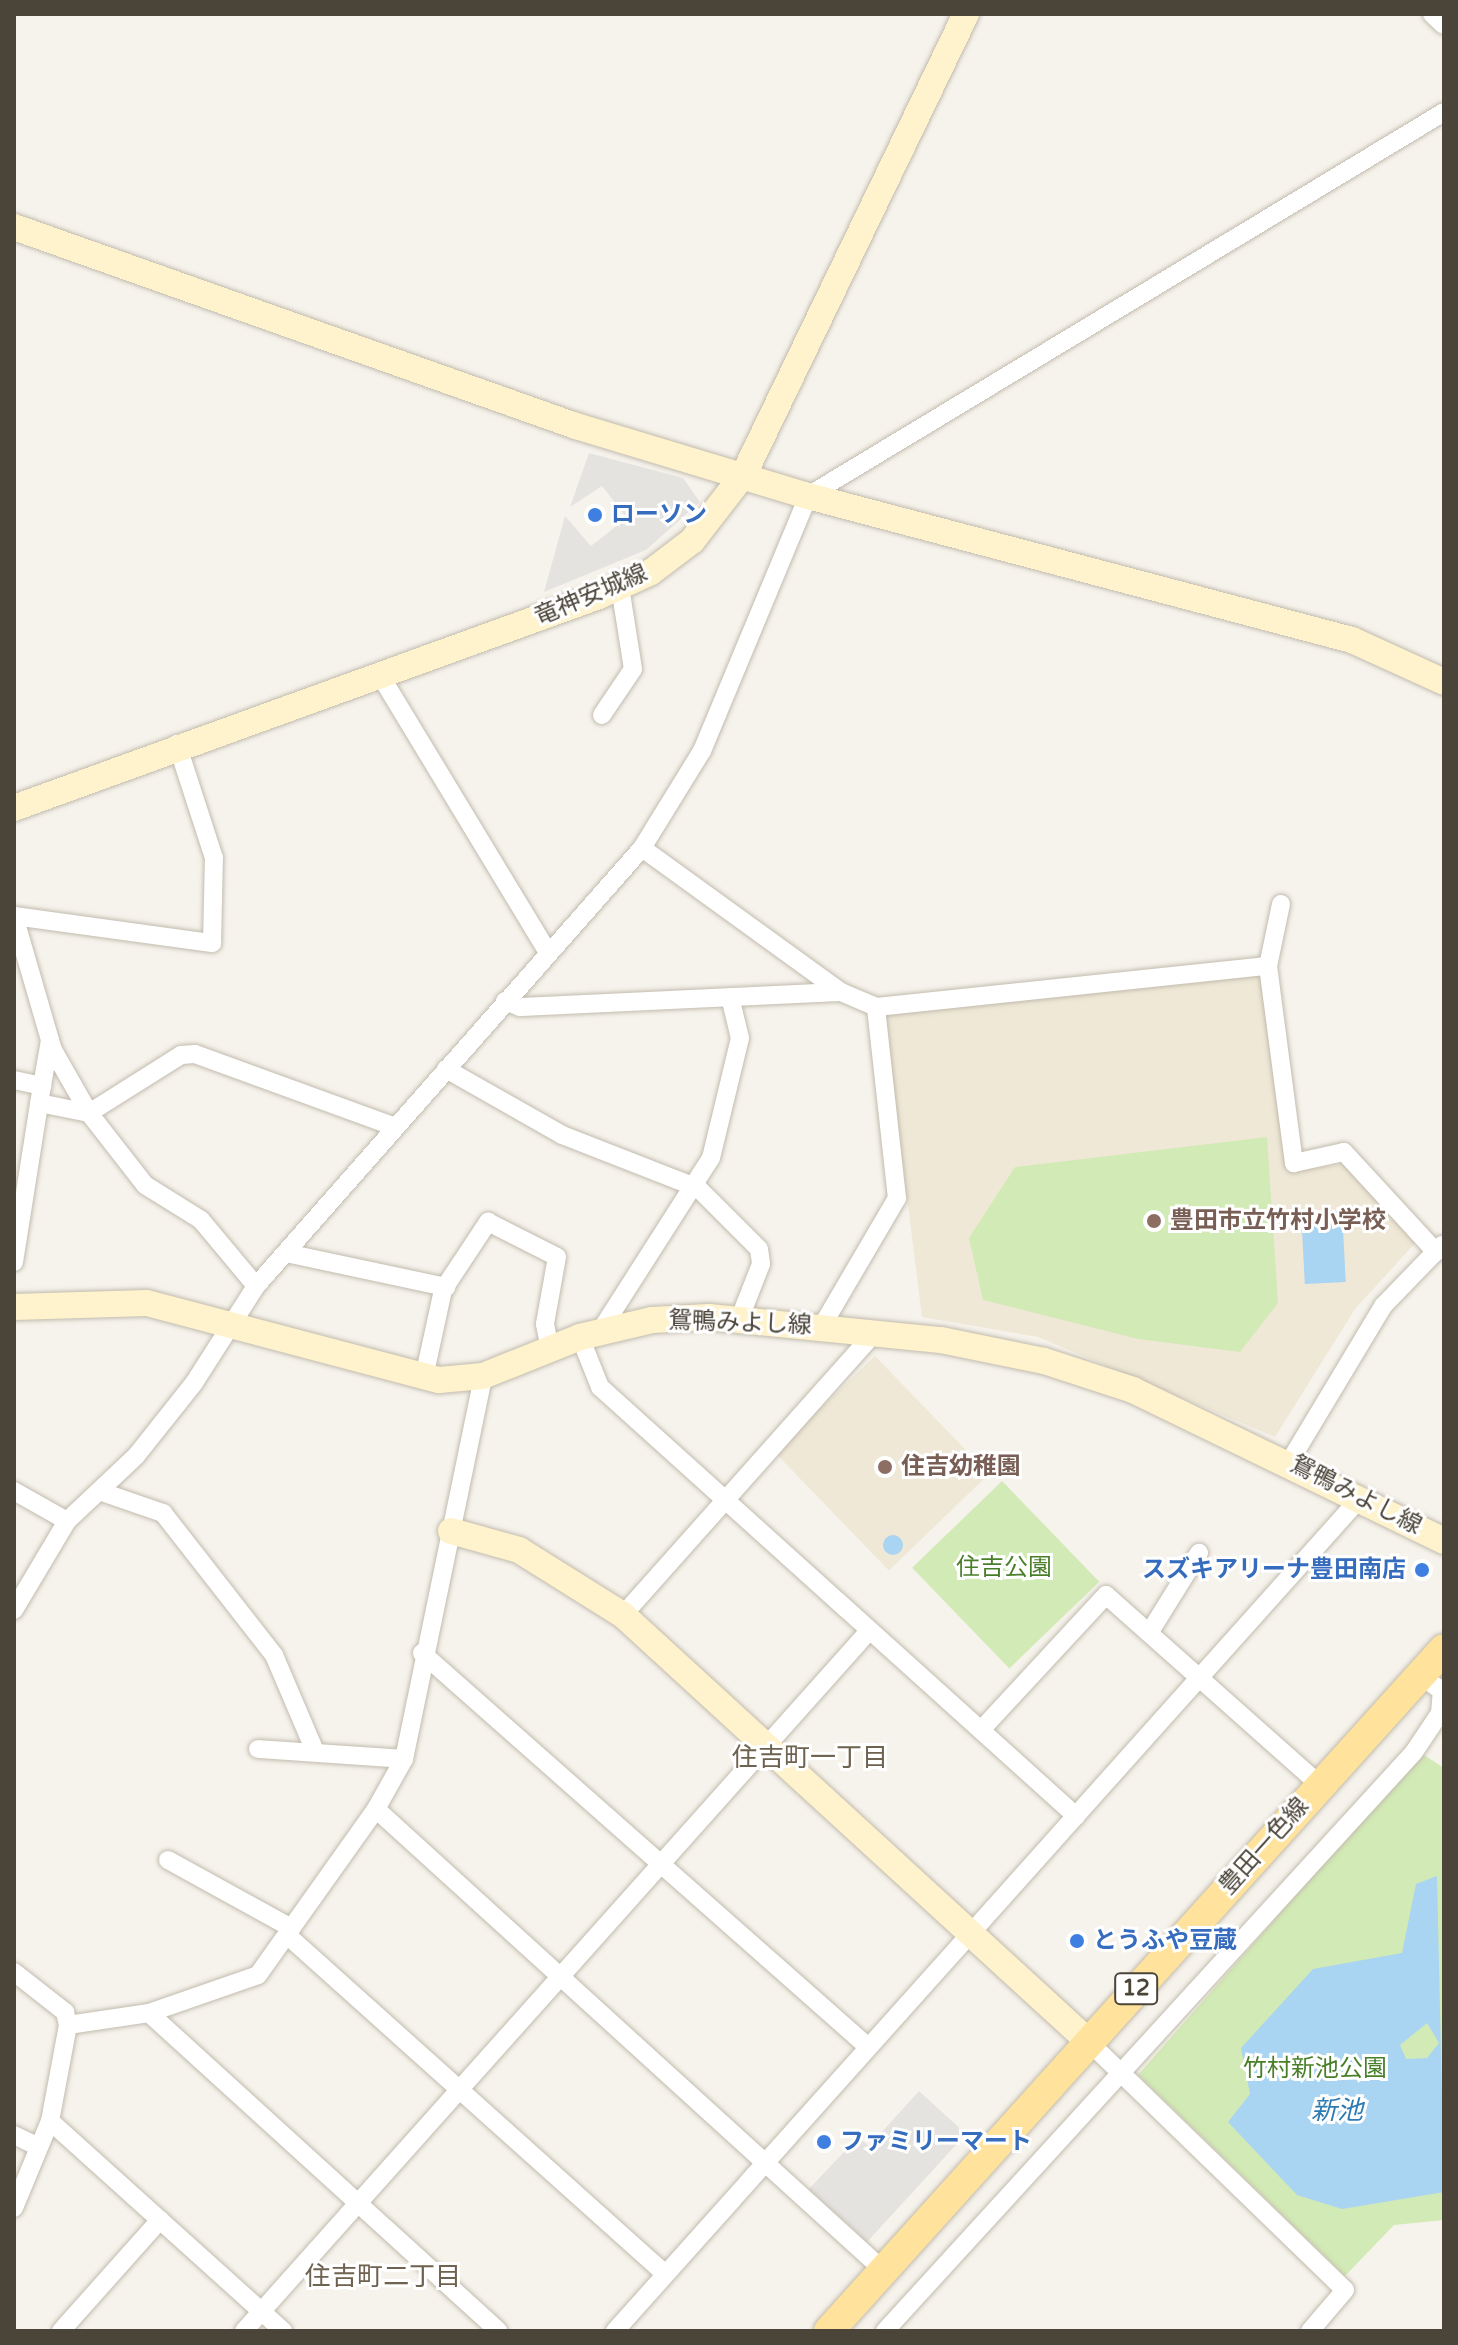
<!DOCTYPE html>
<html>
<head>
<meta charset="utf-8">
<style>
  body { margin:0 }
  #map { position:relative; width:1458px; height:2345px; overflow:hidden; background:#f6f3ec; font-family:"Varela Round","Noto Sans JP",sans-serif }
  div>[style] { position:absolute }
  .education>* { inset:0; background:#efe8d6; transform-origin:0 0 }
  .green>* { inset:0; background:#d2eab5; transform-origin:0 0 }
  .parking>* { inset:0; background:#e5e3e0 }
  .water>* { inset:0; background:#a9d4f2; transform-origin:0 0 }
  .round { border-radius:50% }
  .roads { filter:drop-shadow(0 0 2px #c2bbae) drop-shadow(0 0 2px #c2bbae) }
  .street>* { height:18px; margin:-9px; padding:0 9px; transform-origin:9px; border-radius:9px; background:#fff }
  .secondary>* { height:26px; margin:-13px; padding:0 13px; transform-origin:13px; border-radius:13px; background:#fff3cd }
  .primary>* { height:30px; margin:-15px; padding:0 15px; transform-origin:15px; border-radius:15px; background:#ffe39c }
  .dots>* { width:22px; height:22px; translate:-50% -50%; box-sizing:border-box; border:4px solid #fff; border-radius:50% }
  span { translate:-50% -50%; white-space:nowrap; text-align:center; line-height:1.15; -webkit-text-stroke:6px #fff; paint-order:stroke }
  .shield-label span { padding:2px 6px; background:#fff; border:2px solid; border-radius:6px; -webkit-text-stroke-width:0 }
  .shield-label { font-size:22px; color:#4b4439; font-weight:700 }
  .shop-label { font-size:24px; color:#366cbe; font-weight:700 }
  .left { translate:0 -50%; text-align:left }
  .right { translate:-100% -50%; text-align:right }
  .street-label { font-size:24px; color:#4b4439 }
  .education-label { font-size:24px; color:#785e54; font-weight:700 }
  .park-label { font-size:24px; color:#4a7f2a }
  .neighbourhood-label { font-size:26px; color:#6e6250 }
  .water-label { font-size:26px; color:#2e7ab2; font-style:italic }
  .frame { position:absolute; inset:0; border:16px solid #4b4439; pointer-events:none }
</style>
</head>
<body>
<div id="map">
  <div class="education">
    <div style="clip-path:polygon(1261px 975px,1287px 1171px,1348px 1164px,1417px 1241px,1355px 1309px,1275px 1437px,1038px 1337px,922px 1317px,884px 1013px)"></div>
    <div style="left:875px;top:1356px;width:164px;height:139px;rotate:46deg"></div>
  </div>
  <div class="green">
    <div style="clip-path:polygon(1267px 1137px,1278px 1303px,1240px 1352px,1138px 1339px,983px 1300px,969px 1238px,1015px 1167px)"></div>
    <div style="left:1002px;top:1481px;width:140px;height:125px;rotate:46deg"></div>
    <div style="clip-path:polygon(1421px 1753px,1444px 1768px,1444px 2220px,1394px 2225px,1345px 2276px,1138px 2075px)"></div>
  </div>
  <div class="parking">
    <div style="clip-path:polygon(589px 453px,683px 478px,700px 502px,646px 550px,544px 592px,565px 516px,591px 546px,627px 518px,602px 486px,570px 507px)"></div>
    <div style="clip-path:polygon(919px 2091px,966px 2134px,867px 2242px,809px 2189px,858px 2137px,869px 2146px)"></div>
  </div>
  <div class="water">
    <div style="left:1342px;top:1210px;width:72px;height:41px;rotate:87deg"></div>
    <div class="round" style="left:883px;top:1535px;width:20px;height:20px"></div>
    <div style="clip-path:polygon(evenodd,1437px 1876px,1444px 2192px,1342px 2209px,1297px 2195px,1228px 2122px,1250px 2094px,1241px 2048px,1313px 1969px,1402px 1953px,1416px 1884px,1437px 1876px,1427px 2023px,1439px 2043px,1427px 2058px,1406px 2059px,1400px 2045px,1427px 2023px)"></div>
  </div>
  <div class="roads">
    <div class="street">
      <div style="left:1432px;top:14px;width:16px;rotate:43deg"></div>
      <div style="left:380px;top:675px;width:323px;rotate:58.8deg"></div>
      <div style="left:602px;top:715px;width:55px;rotate:-56deg"></div>
      <div style="left:633px;top:669px;width:83px;rotate:-99deg"></div>
      <div style="left:642px;top:848px;width:246px;rotate:35.9deg"></div>
      <div style="left:841px;top:992px;width:38px;rotate:23deg"></div>
      <div style="left:876px;top:1007px;width:394px;rotate:-6deg"></div>
      <div style="left:1281px;top:904px;width:63px;rotate:101.8deg"></div>
      <div style="left:1268px;top:966px;width:199px;rotate:82.5deg"></div>
      <div style="left:1294px;top:1163px;width:51px;rotate:-12.4deg"></div>
      <div style="left:1344px;top:1152px;width:136px;rotate:47.4deg"></div>
      <div style="left:14px;top:916px;width:140px;rotate:73.8deg"></div>
      <div style="left:53px;top:1050px;width:73px;rotate:60.3deg"></div>
      <div style="left:89px;top:1113px;width:91px;rotate:52.1deg"></div>
      <div style="left:145px;top:1185px;width:66px;rotate:32deg"></div>
      <div style="left:201px;top:1220px;width:86px;rotate:50.2deg"></div>
      <div style="left:14px;top:916px;width:200px;rotate:7.8deg"></div>
      <div style="left:212px;top:943px;width:85px;rotate:-88.7deg"></div>
      <div style="left:214px;top:858px;width:120px;rotate:-108deg"></div>
      <div style="left:505px;top:1001px;width:16px;rotate:22deg"></div>
      <div style="left:520px;top:1007px;width:321px;rotate:-2.7deg"></div>
      <div style="left:446px;top:1069px;width:133px;rotate:29.6deg"></div>
      <div style="left:562px;top:1135px;width:146px;rotate:21.3deg"></div>
      <div style="left:698px;top:1188px;width:86px;rotate:45deg"></div>
      <div style="left:759px;top:1249px;width:15px;rotate:82deg"></div>
      <div style="left:761px;top:1264px;width:60px;rotate:111.4deg"></div>
      <div style="left:14px;top:1080px;width:29px;rotate:12deg"></div>
      <div style="left:42px;top:1086px;width:47px;rotate:-80.1deg"></div>
      <div style="left:39px;top:1103px;width:51px;rotate:11.3deg"></div>
      <div style="left:89px;top:1113px;width:109px;rotate:-32.2deg"></div>
      <div style="left:181px;top:1055px;width:14px;rotate:-4deg"></div>
      <div style="left:195px;top:1054px;width:214px;rotate:20deg"></div>
      <div style="left:286px;top:1253px;width:164px;rotate:12deg"></div>
      <div style="left:14px;top:1262px;width:178px;rotate:-81deg"></div>
      <div style="left:822px;top:1326px;width:148px;rotate:-59.6deg"></div>
      <div style="left:897px;top:1198px;width:192px;rotate:-96.3deg"></div>
      <div style="left:599px;top:1333px;width:208px;rotate:-57.4deg"></div>
      <div style="left:711px;top:1158px;width:123px;rotate:-76.4deg"></div>
      <div style="left:740px;top:1038px;width:42px;rotate:-103.7deg"></div>
      <div style="left:580px;top:1337px;width:54px;rotate:68.2deg"></div>
      <div style="left:600px;top:1387px;width:641px;rotate:42.03deg"></div>
      <div style="left:424px;top:1377px;width:89px;rotate:-77.7deg"></div>
      <div style="left:443px;top:1290px;width:82px;rotate:-56.5deg"></div>
      <div style="left:488px;top:1222px;width:77px;rotate:26.9deg"></div>
      <div style="left:557px;top:1257px;width:68px;rotate:100.2deg"></div>
      <div style="left:545px;top:1324px;width:25px;rotate:79deg"></div>
      <div style="left:1290px;top:1461px;width:181px;rotate:-59deg"></div>
      <div style="left:1383px;top:1306px;width:85px;rotate:-46deg"></div>
      <div style="left:14px;top:1491px;width:61px;rotate:29.5deg"></div>
      <div style="left:102px;top:1492px;width:65px;rotate:19deg"></div>
      <div style="left:163px;top:1513px;width:180px;rotate:52deg"></div>
      <div style="left:274px;top:1655px;width:104px;rotate:66.9deg"></div>
      <div style="left:14px;top:1610px;width:104px;rotate:-59.2deg"></div>
      <div style="left:67px;top:1521px;width:95px;rotate:-43.3deg"></div>
      <div style="left:136px;top:1456px;width:93px;rotate:-51.5deg"></div>
      <div style="left:194px;top:1383px;width:115px;rotate:-57.4deg"></div>
      <div style="left:256px;top:1286px;width:584px;rotate:-48.61deg"></div>
      <div style="left:642px;top:848px;width:114px;rotate:-58.3deg"></div>
      <div style="left:702px;top:751px;width:276px;rotate:-67.4deg"></div>
      <div style="left:808px;top:496px;width:743px;rotate:-31.12deg"></div>
      <div style="left:623px;top:1615px;width:374px;rotate:-48.3deg"></div>
      <div style="left:1151px;top:1630px;width:91px;rotate:-58.1deg"></div>
      <div style="left:422px;top:1653px;width:594px;rotate:41.45deg"></div>
      <div style="left:981px;top:1730px;width:184px;rotate:-47.2deg"></div>
      <div style="left:1106px;top:1595px;width:285px;rotate:41.6deg"></div>
      <div style="left:258px;top:1749px;width:146px;rotate:3.9deg"></div>
      <div style="left:376px;top:1809px;width:687px;rotate:42.28deg"></div>
      <div style="left:168px;top:1860px;width:141px;rotate:28.9deg"></div>
      <div style="left:287px;top:1935px;width:505px;rotate:41.87deg"></div>
      <div style="left:14px;top:1972px;width:65px;rotate:38.1deg"></div>
      <div style="left:65px;top:2012px;width:13px;rotate:77deg"></div>
      <div style="left:68px;top:2025px;width:98px;rotate:100.6deg"></div>
      <div style="left:50px;top:2121px;width:94px;rotate:112.5deg"></div>
      <div style="left:149px;top:2013px;width:472px;rotate:42.3deg"></div>
      <div style="left:68px;top:2025px;width:82px;rotate:-8.4deg"></div>
      <div style="left:149px;top:2013px;width:115px;rotate:-19.2deg"></div>
      <div style="left:258px;top:1975px;width:204px;rotate:-54.6deg"></div>
      <div style="left:376px;top:1809px;width:57px;rotate:-60.8deg"></div>
      <div style="left:404px;top:1759px;width:391px;rotate:-78.3deg"></div>
      <div style="left:1089px;top:2042px;width:356px;rotate:44.1deg"></div>
      <div style="left:1345px;top:2290px;width:54px;rotate:130.5deg"></div>
      <div style="left:50px;top:2121px;width:314px;rotate:42deg"></div>
      <div style="left:14px;top:2135px;width:25px;rotate:26deg"></div>
      <div style="left:61px;top:2331px;width:149px;rotate:-48.3deg"></div>
      <div style="left:244px;top:2331px;width:938px;rotate:-48.24deg"></div>
      <div style="left:615px;top:2331px;width:1119px;rotate:-48.19deg"></div>
      <div style="left:885px;top:2331px;width:784px;rotate:-47.58deg"></div>
      <div style="left:1414px;top:1752px;width:47px;rotate:-56.3deg"></div>
      <div style="left:1440px;top:1713px;width:22px;rotate:-85deg"></div>
      <div style="left:1442px;top:1691px;width:27px;rotate:-144deg"></div>
    </div>
    <div class="secondary">
      <div style="left:14px;top:227px;width:596px;rotate:19.5deg"></div>
      <div style="left:576px;top:426px;width:242px;rotate:16.8deg"></div>
      <div style="left:808px;top:496px;width:563px;rotate:14.83deg"></div>
      <div style="left:1352px;top:640px;width:101px;rotate:24.5deg"></div>
      <div style="left:14px;top:808px;width:622px;rotate:-19.92deg"></div>
      <div style="left:599px;top:596px;width:57px;rotate:-24.8deg"></div>
      <div style="left:651px;top:572px;width:51px;rotate:-37.1deg"></div>
      <div style="left:692px;top:541px;width:85px;rotate:-52.2deg"></div>
      <div style="left:744px;top:474px;width:511px;rotate:-64.24deg"></div>
      <div style="left:14px;top:1307px;width:133px;rotate:-1.7deg"></div>
      <div style="left:147px;top:1303px;width:302px;rotate:14.8deg"></div>
      <div style="left:439px;top:1380px;width:44px;rotate:-5.2deg"></div>
      <div style="left:483px;top:1376px;width:105px;rotate:-21.9deg"></div>
      <div style="left:580px;top:1337px;width:74px;rotate:-13.3deg"></div>
      <div style="left:652px;top:1320px;width:57px;rotate:-3deg"></div>
      <div style="left:709px;top:1317px;width:233px;rotate:5.7deg"></div>
      <div style="left:941px;top:1340px;width:105px;rotate:11.5deg"></div>
      <div style="left:1044px;top:1361px;width:94px;rotate:18deg"></div>
      <div style="left:1133px;top:1390px;width:346px;rotate:25.9deg"></div>
      <div style="left:451px;top:1531px;width:71px;rotate:15.6deg"></div>
      <div style="left:519px;top:1550px;width:123px;rotate:32deg"></div>
      <div style="left:623px;top:1615px;width:632px;rotate:42.5deg"></div>
    </div>
    <div class="primary">
      <div style="left:829px;top:2331px;width:918px;rotate:-47.96deg"></div>
    </div>
  </div>
  <div class="dots">
    <div style="left:595px;top:515px;background:#3f7fe0"></div>
    <div style="left:1154px;top:1221px;background:#8d6e63"></div>
    <div style="left:885px;top:1467px;background:#8d6e63"></div>
    <div style="left:1422px;top:1570px;background:#3f7fe0"></div>
    <div style="left:1077px;top:1941px;background:#3f7fe0"></div>
    <div style="left:824px;top:2142px;background:#3f7fe0"></div>
  </div>
  <div class="shield-label">
    <span style="left:1136px;top:1989px">12</span>
  </div>
  <div class="shop-label">
    <span class="left" style="left:611px;top:515px">ローソン</span>
    <span class="right" style="left:1406px;top:1570px">スズキアリーナ豊田南店</span>
    <span class="left" style="left:1093px;top:1941px">とうふや豆蔵</span>
    <span class="left" style="left:840px;top:2142px">ファミリーマート</span>
  </div>
  <div class="street-label">
    <span style="left:591px;top:595px;rotate:-23deg">竜神安城線</span>
    <span style="left:740px;top:1323px;rotate:2deg">鴛鴨みよし線</span>
    <span style="left:1356px;top:1495px;rotate:27deg">鴛鴨みよし線</span>
    <span style="left:1264px;top:1846px;rotate:-48deg">豊田一色線</span>
  </div>
  <div class="education-label">
    <span class="left" style="left:1170px;top:1221px">豊田市立竹村小学校</span>
    <span class="left" style="left:901px;top:1467px">住吉幼稚園</span>
  </div>
  <div class="park-label">
    <span style="left:1004px;top:1568px">住吉公園</span>
    <span style="left:1315px;top:2069px">竹村新池公園</span>
  </div>
  <div class="neighbourhood-label">
    <span style="left:810px;top:1758px">住吉町一丁目</span>
    <span style="left:383px;top:2277px">住吉町二丁目</span>
  </div>
  <div class="water-label">
    <span style="left:1337px;top:2111px">新池</span>
  </div>
  <div class="frame"></div>
</div>
</body>
</html>
